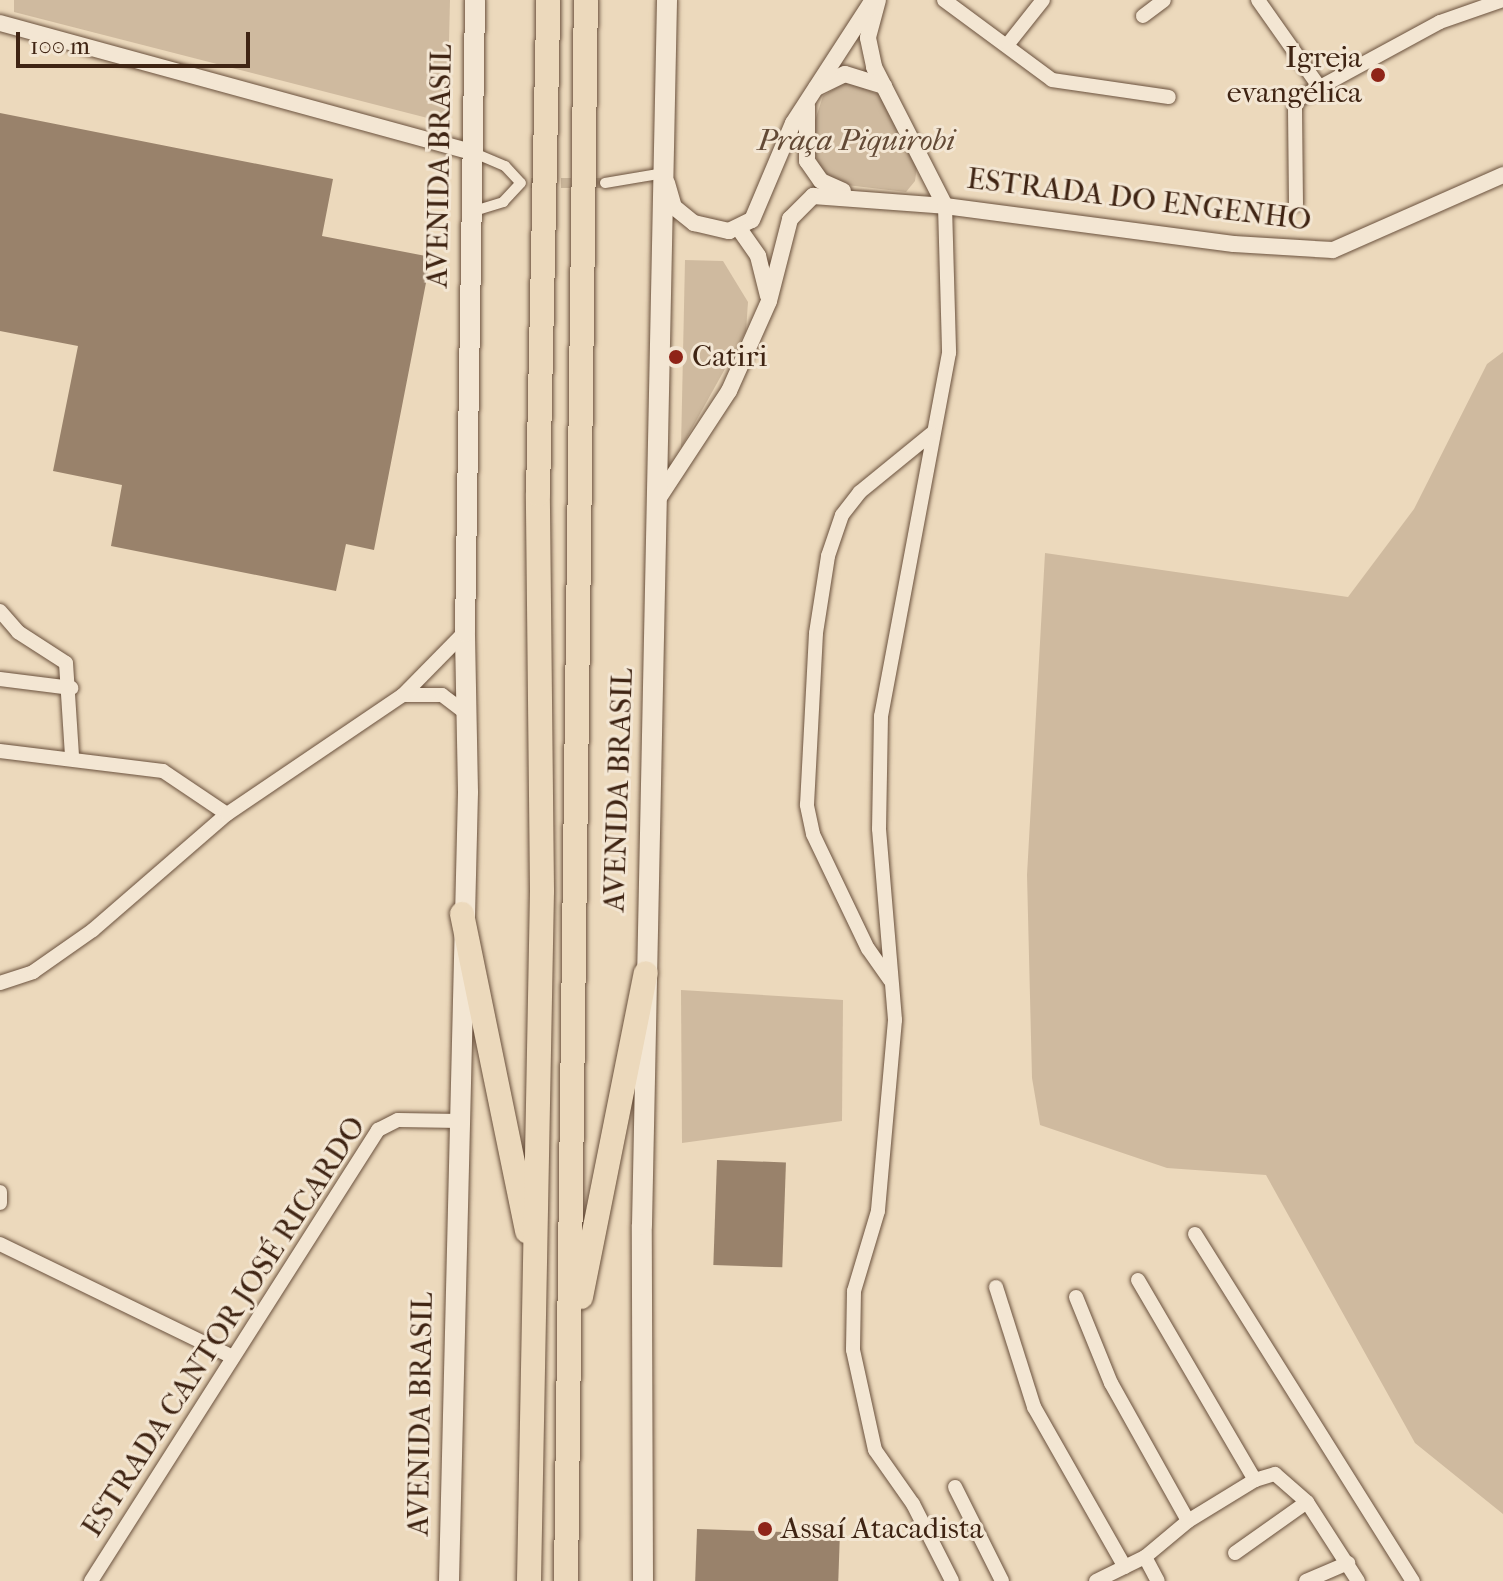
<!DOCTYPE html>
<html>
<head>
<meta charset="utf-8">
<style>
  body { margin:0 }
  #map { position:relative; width:1503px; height:1581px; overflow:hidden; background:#ecd9bc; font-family:"IM FELL French Canon",serif }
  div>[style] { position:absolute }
  .green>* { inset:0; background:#cfba9f }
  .building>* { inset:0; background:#99826b; transform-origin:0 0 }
  .pedestrian-tunnel>* { height:10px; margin-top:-5px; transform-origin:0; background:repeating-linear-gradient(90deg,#c9b59a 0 10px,transparent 0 15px) }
  .roads { filter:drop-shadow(0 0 2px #6a513d) drop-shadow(0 0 2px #6a513d) }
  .pedestrian>* { height:10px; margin:-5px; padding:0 5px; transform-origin:5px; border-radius:5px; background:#f3e6d3 }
  .minor>* { height:14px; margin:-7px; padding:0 7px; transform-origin:7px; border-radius:7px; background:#f3e6d3 }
  .tertiary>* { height:16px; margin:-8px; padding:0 8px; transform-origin:8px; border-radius:8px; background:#f3e6d3 }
  .secondary>* { height:20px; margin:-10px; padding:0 10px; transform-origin:10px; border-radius:10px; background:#f3e6d3 }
  .motorway>* { height:24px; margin:-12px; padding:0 12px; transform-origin:12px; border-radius:12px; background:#ecd9bc }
  .dots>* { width:22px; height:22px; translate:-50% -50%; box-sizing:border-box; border:4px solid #f3e6d3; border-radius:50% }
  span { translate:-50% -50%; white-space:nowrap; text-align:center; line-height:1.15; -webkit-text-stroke:6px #f3e6d3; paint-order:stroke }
  .poi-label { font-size:30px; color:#3f2413 }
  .right { translate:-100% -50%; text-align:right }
  .left { translate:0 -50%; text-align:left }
  .park-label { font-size:30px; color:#634a36; font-style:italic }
  .street-label { font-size:30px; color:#3f2413 }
  .scale { position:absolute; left:16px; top:32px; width:234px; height:36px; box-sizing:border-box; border:4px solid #3f2413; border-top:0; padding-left:10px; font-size:24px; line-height:28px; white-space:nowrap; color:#3f2413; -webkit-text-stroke:6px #f3e6d3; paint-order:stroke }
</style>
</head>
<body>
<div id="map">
  <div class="green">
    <div style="clip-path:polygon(14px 0,450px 0,447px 123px,14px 12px)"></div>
    <div style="clip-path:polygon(847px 81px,882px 96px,917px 167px,915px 181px,906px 192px,838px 184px,822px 176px,810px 136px,823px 96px)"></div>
    <div style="clip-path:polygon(685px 260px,723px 261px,748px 302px,746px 331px,681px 448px)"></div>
    <div style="clip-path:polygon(1503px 352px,1503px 1514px,1415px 1443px,1266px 1175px,1167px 1168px,1040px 1125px,1032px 1078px,1027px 875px,1045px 553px,1348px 597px,1414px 509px,1487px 364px)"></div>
    <div style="clip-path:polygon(681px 990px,843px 1000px,842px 1121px,682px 1143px)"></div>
  </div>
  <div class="building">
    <div style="clip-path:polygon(0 113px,333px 179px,322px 236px,431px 257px,374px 550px,346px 544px,336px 591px,111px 546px,122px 485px,53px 471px,78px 346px,0 331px)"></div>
    <div style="left:717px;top:1160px;width:69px;height:105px;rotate:2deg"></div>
    <div style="left:697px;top:1529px;width:143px;height:52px;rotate:2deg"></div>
  </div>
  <div class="pedestrian-tunnel">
    <div style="left:531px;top:183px;width:74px"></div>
  </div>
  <div class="roads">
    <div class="pedestrian">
      <div style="left:472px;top:152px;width:36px;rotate:23deg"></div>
      <div style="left:505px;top:166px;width:23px;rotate:47deg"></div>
      <div style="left:605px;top:183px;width:60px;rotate:-9.6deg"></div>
      <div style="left:471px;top:212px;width:34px;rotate:-17deg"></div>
      <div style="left:503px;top:202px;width:26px;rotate:-47deg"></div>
    </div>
    <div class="minor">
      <div style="left:944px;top:0;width:134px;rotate:36.5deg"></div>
      <div style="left:1052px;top:80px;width:118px;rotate:8.3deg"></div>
      <div style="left:1258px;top:0;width:104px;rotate:54.8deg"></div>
      <div style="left:1143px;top:16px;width:26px;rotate:-37deg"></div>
      <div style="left:1008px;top:44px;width:56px;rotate:-51.5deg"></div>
      <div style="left:1296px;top:204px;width:98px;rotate:-90.6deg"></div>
      <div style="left:1295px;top:106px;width:9px;rotate:-58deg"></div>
      <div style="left:1300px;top:98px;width:159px;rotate:-28.5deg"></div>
      <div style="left:1440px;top:22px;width:67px;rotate:-19.2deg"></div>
      <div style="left:945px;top:206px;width:147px;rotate:88.4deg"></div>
      <div style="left:949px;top:353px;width:369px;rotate:100.6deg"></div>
      <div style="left:881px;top:716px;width:113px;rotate:91deg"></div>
      <div style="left:879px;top:829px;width:192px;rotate:85.2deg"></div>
      <div style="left:895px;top:1020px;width:192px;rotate:95.1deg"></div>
      <div style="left:878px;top:1211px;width:84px;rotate:106.7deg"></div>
      <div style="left:854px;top:1291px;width:59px;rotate:91deg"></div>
      <div style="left:853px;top:1350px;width:102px;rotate:77.6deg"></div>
      <div style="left:875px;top:1450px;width:66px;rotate:54.9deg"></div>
      <div style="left:913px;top:1504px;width:86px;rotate:63.1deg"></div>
      <div style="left:0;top:611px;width:28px;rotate:49deg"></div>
      <div style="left:18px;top:632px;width:57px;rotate:32.9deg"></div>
      <div style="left:66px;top:663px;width:94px;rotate:86.3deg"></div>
      <div style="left:0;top:679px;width:72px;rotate:7.2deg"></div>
      <div style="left:403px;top:695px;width:39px"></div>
      <div style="left:442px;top:695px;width:30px;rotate:37deg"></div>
      <div style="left:0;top:751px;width:164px;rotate:7deg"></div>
      <div style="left:163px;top:771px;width:77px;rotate:33.9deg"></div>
      <div style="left:890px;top:980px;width:38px;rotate:-125deg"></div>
      <div style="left:868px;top:949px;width:127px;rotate:-115.6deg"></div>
      <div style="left:813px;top:834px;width:30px;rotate:-102deg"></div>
      <div style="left:807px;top:805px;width:172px;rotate:-87deg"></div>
      <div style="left:816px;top:633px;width:78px;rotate:-81.1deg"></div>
      <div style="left:828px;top:556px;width:43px;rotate:-71.1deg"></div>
      <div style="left:842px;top:515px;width:29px;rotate:-52deg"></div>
      <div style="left:860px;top:492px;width:92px;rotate:-39.2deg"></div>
      <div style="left:0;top:983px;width:35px;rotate:-18deg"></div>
      <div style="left:33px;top:972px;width:73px;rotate:-35deg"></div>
      <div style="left:93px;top:930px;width:177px;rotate:-40.9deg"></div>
      <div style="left:227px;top:814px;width:212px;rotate:-34.1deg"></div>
      <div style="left:403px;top:695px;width:88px;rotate:-45.5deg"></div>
      <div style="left:0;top:1192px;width:11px;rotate:90deg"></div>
      <div style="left:1195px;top:1234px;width:410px;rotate:57.9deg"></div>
      <div style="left:0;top:1244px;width:259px;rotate:25.9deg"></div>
      <div style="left:1138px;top:1280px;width:232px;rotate:59.7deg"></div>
      <div style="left:996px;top:1287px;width:126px;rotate:72.4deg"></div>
      <div style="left:1034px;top:1407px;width:184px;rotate:60.4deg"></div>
      <div style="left:1076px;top:1297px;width:93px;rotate:67.9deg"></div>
      <div style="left:1111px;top:1383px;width:158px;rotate:60.8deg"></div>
      <div style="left:955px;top:1487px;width:105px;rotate:63.4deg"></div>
      <div style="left:1235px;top:1553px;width:88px;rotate:-35.3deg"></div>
      <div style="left:1145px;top:1557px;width:27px;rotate:62deg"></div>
      <div style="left:91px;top:1581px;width:535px;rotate:-57.53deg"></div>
      <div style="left:378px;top:1130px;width:22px;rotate:-27deg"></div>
      <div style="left:398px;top:1120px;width:62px;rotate:0.9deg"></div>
      <div style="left:1096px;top:1581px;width:55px;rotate:-26.1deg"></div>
      <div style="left:1145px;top:1557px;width:56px;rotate:-39.9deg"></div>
      <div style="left:1188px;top:1521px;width:79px;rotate:-31.5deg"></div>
      <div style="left:1255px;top:1480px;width:21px;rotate:-17deg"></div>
      <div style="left:1275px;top:1474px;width:43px;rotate:41.2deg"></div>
      <div style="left:1307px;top:1502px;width:94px;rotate:57.2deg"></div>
      <div style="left:1306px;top:1581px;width:46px;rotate:-23.2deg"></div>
    </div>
    <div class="tertiary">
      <div style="left:878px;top:0;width:39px;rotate:105deg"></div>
      <div style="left:868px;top:38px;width:30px;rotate:78deg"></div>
      <div style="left:874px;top:67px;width:156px;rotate:62.9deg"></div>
      <div style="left:0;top:23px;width:489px;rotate:15.3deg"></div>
      <div style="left:816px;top:88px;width:32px;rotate:-26deg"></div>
      <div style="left:845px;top:74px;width:41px;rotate:17.1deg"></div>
      <div style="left:807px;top:106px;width:55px;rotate:90deg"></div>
      <div style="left:807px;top:161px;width:24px;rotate:55deg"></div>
      <div style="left:821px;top:181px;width:24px;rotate:24deg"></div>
      <div style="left:667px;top:183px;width:25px;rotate:74deg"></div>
      <div style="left:674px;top:207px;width:26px;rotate:39deg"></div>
      <div style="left:694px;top:223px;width:36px;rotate:13deg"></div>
      <div style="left:729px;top:231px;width:25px;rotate:-26deg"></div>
      <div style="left:752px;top:220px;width:105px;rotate:-67.1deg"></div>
      <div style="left:793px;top:123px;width:147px;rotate:-57deg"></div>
      <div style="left:740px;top:230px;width:32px;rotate:55deg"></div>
      <div style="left:758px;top:256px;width:41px;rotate:76deg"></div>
      <div style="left:660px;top:496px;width:126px;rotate:-56.7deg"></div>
      <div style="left:729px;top:391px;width:98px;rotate:-66deg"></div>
      <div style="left:769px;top:301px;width:85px;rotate:-75.6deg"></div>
      <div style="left:790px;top:219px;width:33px;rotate:-45deg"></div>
      <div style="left:813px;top:196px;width:132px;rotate:4.3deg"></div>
      <div style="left:945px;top:206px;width:291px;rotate:7.5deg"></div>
      <div style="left:1234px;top:244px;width:99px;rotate:3.5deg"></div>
      <div style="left:1333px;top:250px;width:186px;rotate:-23.8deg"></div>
    </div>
    <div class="secondary">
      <div style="left:449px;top:1581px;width:789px;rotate:-88.62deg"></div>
      <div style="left:468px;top:792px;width:160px;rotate:-91.1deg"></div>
      <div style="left:465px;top:632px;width:632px;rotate:-89.09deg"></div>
      <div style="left:643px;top:1581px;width:356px;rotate:-90.2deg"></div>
      <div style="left:642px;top:1225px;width:1225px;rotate:-88.83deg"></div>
    </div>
    <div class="motorway">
      <div style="left:462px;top:914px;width:324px;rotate:78.4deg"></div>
      <div style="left:581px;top:1297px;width:330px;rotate:-78.7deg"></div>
      <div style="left:529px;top:1581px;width:690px;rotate:-88.92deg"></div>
      <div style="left:542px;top:891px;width:397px;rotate:-90.6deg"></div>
      <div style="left:538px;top:494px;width:494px;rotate:-88.8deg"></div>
      <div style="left:566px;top:1581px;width:1581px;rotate:-89.28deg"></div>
    </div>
  </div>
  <div class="dots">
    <div style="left:1378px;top:75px;background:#8f2418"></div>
    <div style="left:676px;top:357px;background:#8f2418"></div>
    <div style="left:765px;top:1529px;background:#8f2418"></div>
  </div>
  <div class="poi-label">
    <span class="right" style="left:1362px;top:75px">Igreja<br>evangélica</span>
    <span class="left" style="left:692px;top:357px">Catiri</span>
    <span class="left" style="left:781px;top:1529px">Assaí Atacadista</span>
  </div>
  <div class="park-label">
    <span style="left:856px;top:141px">Praça Piquirobi</span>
  </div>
  <div class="street-label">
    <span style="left:440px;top:166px;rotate:-89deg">AVENIDA BRASIL</span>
    <span style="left:1139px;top:200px;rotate:7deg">ESTRADA DO ENGENHO</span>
    <span style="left:619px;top:790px;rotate:-88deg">AVENIDA BRASIL</span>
    <span style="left:224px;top:1327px;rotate:-57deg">ESTRADA CANTOR JOSÉ RICARDO</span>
    <span style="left:421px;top:1414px;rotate:-89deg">AVENIDA BRASIL</span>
  </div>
  <div class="scale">100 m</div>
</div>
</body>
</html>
